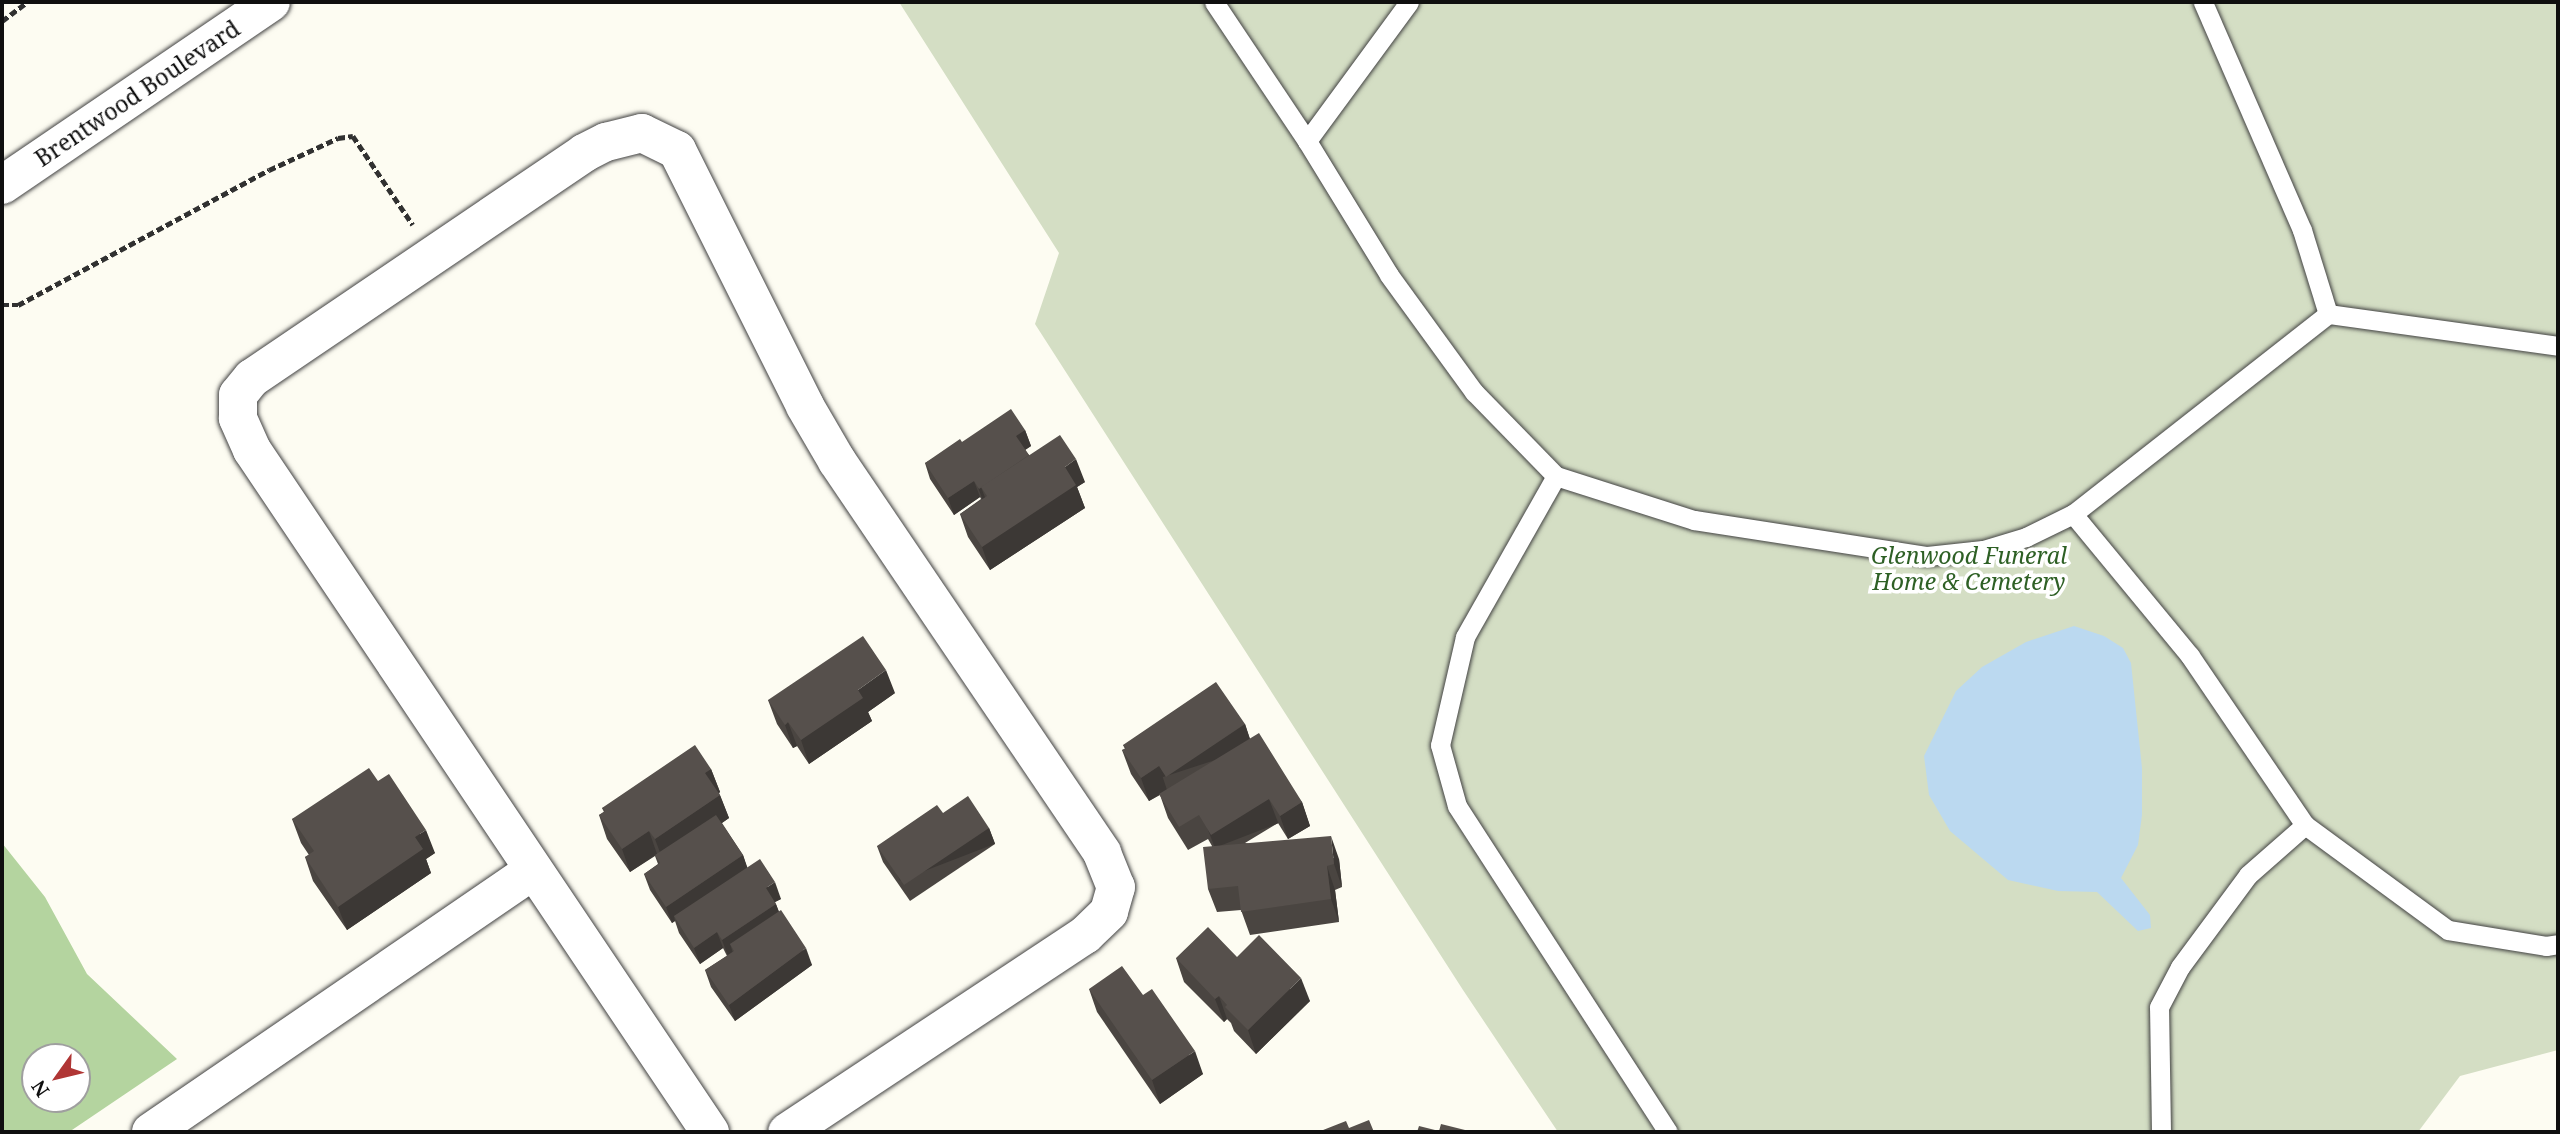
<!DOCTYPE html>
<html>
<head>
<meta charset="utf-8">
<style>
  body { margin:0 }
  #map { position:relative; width:2560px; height:1134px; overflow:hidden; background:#fdfcf2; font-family:"Noto Serif",serif }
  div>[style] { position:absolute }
  .forest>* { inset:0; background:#b4d49f }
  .cemetery>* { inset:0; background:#d4dec4 }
  .water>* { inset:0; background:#bbd9f0 }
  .path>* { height:4.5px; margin-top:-2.25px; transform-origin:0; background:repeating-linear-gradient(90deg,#313131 0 7px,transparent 0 10.5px) }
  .roads { filter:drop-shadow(0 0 2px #424242) drop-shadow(0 0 2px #424242) }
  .service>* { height:19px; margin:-9.5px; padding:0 9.5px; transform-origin:9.5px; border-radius:9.5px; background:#fff }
  .minor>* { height:38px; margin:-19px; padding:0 19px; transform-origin:19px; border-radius:19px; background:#fff }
  .tertiary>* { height:38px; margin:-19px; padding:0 19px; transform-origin:19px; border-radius:19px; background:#fff }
  .wall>* { inset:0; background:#4a4541 }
  .shaded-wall>* { inset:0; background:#3c3835; transform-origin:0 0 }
  .building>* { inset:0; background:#56504c }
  span { translate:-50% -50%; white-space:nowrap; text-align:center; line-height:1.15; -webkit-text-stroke:7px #fff; paint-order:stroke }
  .street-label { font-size:23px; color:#0f0f0f }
  .park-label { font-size:23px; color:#2e6025; font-style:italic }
  .frame { position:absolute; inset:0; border:4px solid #0f0f0f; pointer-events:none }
  .north { position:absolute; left:21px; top:1043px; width:70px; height:70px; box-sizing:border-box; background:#fff; border:2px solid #9f9f9f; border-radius:50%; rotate:236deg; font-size:19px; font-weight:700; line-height:28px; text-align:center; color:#0f0f0f }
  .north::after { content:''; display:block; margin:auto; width:24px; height:32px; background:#b03635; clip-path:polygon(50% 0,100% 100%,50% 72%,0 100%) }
</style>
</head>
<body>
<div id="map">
  <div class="forest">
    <div style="clip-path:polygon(evenodd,2px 843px,45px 897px,87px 974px,177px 1059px,69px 1132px,2px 1132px,2px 843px,35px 1057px,77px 1057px,77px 1099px,35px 1099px,35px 1057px)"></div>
  </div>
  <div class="cemetery">
    <div style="clip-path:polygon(899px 2px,2558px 2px,2558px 1050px,2460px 1076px,2418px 1132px,1558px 1132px,1463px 990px,1035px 324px,1059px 253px)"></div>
  </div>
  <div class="water">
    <div style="clip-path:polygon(2074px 626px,2104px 636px,2123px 648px,2131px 663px,2142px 768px,2142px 815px,2138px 845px,2121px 878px,2150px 915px,2151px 928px,2138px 931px,2097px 892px,2058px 891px,2008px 880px,1950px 831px,1929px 795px,1924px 756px,1956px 691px,1982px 667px,2026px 642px)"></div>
  </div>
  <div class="path">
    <div style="left:2px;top:21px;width:31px;rotate:-37deg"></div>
    <div style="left:2px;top:305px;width:16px"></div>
    <div style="left:18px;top:305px;width:285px;rotate:-28.3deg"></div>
    <div style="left:269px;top:170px;width:76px;rotate:-24.9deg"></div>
    <div style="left:338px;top:138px;width:15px;rotate:-8deg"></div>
    <div style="left:353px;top:136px;width:107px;rotate:56deg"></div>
  </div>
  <div class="roads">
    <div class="service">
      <div style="left:1214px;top:2px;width:167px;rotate:56.2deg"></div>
      <div style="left:1307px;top:141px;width:157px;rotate:58.5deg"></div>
      <div style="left:1389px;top:275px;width:145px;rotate:54deg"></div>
      <div style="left:1474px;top:392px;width:117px;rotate:45.7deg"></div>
      <div style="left:1556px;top:476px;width:145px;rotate:17.7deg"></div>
      <div style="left:1694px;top:520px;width:236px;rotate:8.8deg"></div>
      <div style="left:1927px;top:556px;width:56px;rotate:-6.1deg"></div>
      <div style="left:1983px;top:550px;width:45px;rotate:-16.8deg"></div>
      <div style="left:2026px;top:537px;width:52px;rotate:-26.1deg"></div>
      <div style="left:2073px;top:514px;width:324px;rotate:-38.1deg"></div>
      <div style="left:2328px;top:314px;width:88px;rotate:-107.2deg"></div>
      <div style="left:2302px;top:230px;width:249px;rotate:-113.5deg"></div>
      <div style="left:1307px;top:141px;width:172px;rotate:-53.7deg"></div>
      <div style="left:2328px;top:314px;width:232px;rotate:7.9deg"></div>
      <div style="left:1556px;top:476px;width:185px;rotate:119.5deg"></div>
      <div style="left:1465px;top:637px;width:111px;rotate:103deg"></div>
      <div style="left:1440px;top:745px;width:63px;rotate:74.4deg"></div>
      <div style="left:1457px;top:806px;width:388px;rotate:57.1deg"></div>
      <div style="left:2073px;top:514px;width:184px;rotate:50.5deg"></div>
      <div style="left:2190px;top:656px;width:204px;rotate:55.8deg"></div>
      <div style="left:2305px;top:825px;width:177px;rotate:36.3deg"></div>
      <div style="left:2448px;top:930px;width:99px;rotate:9.3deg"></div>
      <div style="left:2546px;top:946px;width:12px;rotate:-9deg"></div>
      <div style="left:2161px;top:1132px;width:125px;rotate:-90.9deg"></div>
      <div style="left:2159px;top:1007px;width:45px;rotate:-62.3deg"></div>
      <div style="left:2180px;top:967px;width:114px;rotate:-53.5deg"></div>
      <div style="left:2248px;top:875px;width:76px;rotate:-41.3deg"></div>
    </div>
    <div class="minor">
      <div style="left:151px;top:1132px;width:462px;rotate:-34.4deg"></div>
      <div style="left:710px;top:1132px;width:822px;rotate:-123.88deg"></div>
      <div style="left:252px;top:450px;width:35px;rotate:-114deg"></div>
      <div style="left:238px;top:418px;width:23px;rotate:-90deg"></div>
      <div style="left:238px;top:395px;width:22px;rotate:-51deg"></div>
      <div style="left:252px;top:378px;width:401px;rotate:-34.1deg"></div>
      <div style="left:584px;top:153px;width:25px;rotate:-27deg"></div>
      <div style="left:606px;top:142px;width:37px;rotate:-14deg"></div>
      <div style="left:642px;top:133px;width:39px;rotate:26deg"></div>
      <div style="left:677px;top:150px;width:286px;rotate:63.4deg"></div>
      <div style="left:805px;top:406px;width:64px;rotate:59.8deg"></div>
      <div style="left:837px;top:461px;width:473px;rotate:55.9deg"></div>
      <div style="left:1102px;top:853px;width:37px;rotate:68deg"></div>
      <div style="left:1116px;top:887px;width:26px;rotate:106deg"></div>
      <div style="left:1109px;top:912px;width:33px;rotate:136deg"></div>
      <div style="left:1085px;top:935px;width:357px;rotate:146.5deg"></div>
    </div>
    <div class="tertiary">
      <div style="left:2px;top:185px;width:325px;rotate:-34.2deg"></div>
    </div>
  </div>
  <div class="wall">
    <div style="clip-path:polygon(1025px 430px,1031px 446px,1025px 450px,1029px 455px,1085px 482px,1077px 487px,1085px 508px,990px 570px,968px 537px,960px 514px,981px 499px,980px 497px,954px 515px,930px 479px,925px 463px,962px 442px)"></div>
    <div style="clip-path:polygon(895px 693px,868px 712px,872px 721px,809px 764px,797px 746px,793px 748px,777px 724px,768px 700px)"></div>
    <div style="clip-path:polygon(1245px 724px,1250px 739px,1302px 802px,1310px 826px,1288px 839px,1278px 823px,1245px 843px,1339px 859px,1342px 887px,1335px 890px,1339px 922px,1250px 935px,1241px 910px,1217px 912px,1208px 889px,1212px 846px,1208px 839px,1188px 850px,1168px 818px,1160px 795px,1149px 801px,1131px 774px,1122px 750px,1125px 749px,1123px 745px)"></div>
    <div style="clip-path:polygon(711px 769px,720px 792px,719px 793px,729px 818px,722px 823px,743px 855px,747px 868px,781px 899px,775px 902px,779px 912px,812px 965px,735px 1021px,711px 987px,705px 970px,727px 956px,723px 948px,700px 964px,679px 933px,675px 921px,672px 923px,650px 890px,644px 874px,658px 864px,655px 856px,630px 872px,607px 839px,599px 815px,604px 812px,602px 808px)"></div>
    <div style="clip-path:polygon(378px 781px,435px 853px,426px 859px,431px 873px,347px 930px,313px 881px,305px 857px,309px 855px,301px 843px,292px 819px)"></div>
    <div style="clip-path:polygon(989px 828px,995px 844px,910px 901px,883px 862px,877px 846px)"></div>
    <div style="clip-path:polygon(1237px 957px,1310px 1001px,1256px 1054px,1234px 1031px,1231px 1023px,1227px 1019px,1224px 1022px,1184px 982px,1176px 958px)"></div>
    <div style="clip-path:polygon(1089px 989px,1143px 995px,1203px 1074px,1160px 1104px,1097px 1012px)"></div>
  </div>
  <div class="shaded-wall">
    <div style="clip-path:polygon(1025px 430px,1031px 446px,1022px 452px,1016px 436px)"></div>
    <div style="clip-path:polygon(1076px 459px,1085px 482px,1077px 487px,1085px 508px,990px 570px,982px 547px,1065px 467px)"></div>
    <div style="clip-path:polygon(974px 481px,980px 497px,954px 515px,948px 498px)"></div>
    <div style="left:981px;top:487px;width:17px;height:3px;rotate:69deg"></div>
    <div style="clip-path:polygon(886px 670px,895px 693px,868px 712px,872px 721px,809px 764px,801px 740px,858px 690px)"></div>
    <div style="clip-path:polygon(788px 722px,797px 746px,793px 748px,785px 725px)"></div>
    <div style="left:1245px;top:724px;width:25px;height:95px;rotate:72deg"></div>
    <div style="clip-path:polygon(1159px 766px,1167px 790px,1149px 801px,1141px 778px)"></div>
    <div style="clip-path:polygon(711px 769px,720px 792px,714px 797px,705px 773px)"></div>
    <div style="clip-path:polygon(720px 795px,729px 818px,664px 863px,655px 839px)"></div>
    <div style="left:1269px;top:799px;width:26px;height:68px;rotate:69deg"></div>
    <div style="clip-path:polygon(1302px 802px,1310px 826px,1288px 839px,1280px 816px)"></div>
    <div style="left:989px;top:828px;width:17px;height:102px;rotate:69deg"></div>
    <div style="clip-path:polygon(426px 830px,435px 853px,426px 859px,431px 873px,347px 930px,338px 907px,415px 837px)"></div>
    <div style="clip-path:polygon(649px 831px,657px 854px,630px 872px,622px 849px)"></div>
    <div style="clip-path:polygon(1331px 836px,1339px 859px,1342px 887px,1334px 864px)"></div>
    <div style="clip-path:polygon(743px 855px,749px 872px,674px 916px,675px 921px,672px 923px,666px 907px)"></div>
    <div style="clip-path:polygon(1327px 866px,1335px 890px,1339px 922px,1331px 899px)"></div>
    <div style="clip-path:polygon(775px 882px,781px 899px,771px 904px,766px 888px)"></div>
    <div style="clip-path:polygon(776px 904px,782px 920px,730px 944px,733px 953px,728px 956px,722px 940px)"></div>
    <div style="clip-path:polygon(717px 932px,723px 948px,700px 964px,694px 948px)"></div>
    <div style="clip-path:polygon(806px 948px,812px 965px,735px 1021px,729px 1005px)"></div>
    <div style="clip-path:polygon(1301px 978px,1310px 1001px,1256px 1054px,1248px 1030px)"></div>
    <div style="clip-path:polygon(1219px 996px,1227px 1019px,1224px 1022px,1215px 999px)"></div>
    <div style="clip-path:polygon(1195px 1051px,1203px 1074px,1160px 1104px,1152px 1080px)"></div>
  </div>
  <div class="building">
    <div style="clip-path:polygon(1011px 409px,1025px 430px,1016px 436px,1029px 455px,979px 489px,974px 481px,948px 498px,925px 463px,960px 439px,962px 442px)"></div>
    <div style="clip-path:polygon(1060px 435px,1076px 459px,1065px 467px,1076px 485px,982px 547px,960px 514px,987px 496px,981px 487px)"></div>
    <div style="clip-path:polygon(863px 636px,886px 670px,858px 690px,863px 698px,801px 740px,788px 722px,785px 725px,768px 700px)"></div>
    <div style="clip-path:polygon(1216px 682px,1245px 724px,1166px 777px,1159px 766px,1141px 778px,1122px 750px,1126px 748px,1123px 745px)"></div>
    <div style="clip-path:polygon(1259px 733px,1302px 802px,1280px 816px,1269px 799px,1211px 835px,1199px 815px,1179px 827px,1159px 794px)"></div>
    <div style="clip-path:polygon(695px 745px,711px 769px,705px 773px,720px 795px,655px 839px,649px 831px,622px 849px,599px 815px,605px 811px,602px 808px)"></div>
    <div style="clip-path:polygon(369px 768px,378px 781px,389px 774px,426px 830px,415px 837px,423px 849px,338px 907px,305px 857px,314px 851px,292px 819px)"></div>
    <div style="clip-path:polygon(968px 796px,989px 828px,904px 885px,877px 846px,937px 805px,943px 813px)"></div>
    <div style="clip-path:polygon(716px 815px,743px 855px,666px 907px,644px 874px,660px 863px,655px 855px)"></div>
    <div style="clip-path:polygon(1331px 836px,1334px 864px,1327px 866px,1331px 899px,1241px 912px,1238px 886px,1208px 889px,1203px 847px)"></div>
    <div style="clip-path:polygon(760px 859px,775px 882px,766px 888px,776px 904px,722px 940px,717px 932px,694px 948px,674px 916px)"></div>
    <div style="clip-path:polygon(781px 910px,806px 948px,729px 1005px,705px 970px,734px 951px,730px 944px)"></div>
    <div style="clip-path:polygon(1208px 927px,1237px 957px,1259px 935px,1301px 978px,1248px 1030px,1225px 1007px,1227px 1005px,1219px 996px,1215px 999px,1176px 958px)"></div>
    <div style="clip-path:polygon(1122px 966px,1143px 995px,1152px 989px,1195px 1051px,1152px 1080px,1089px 989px)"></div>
    <div style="clip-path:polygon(1369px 1120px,1374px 1132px,1318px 1132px,1346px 1121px,1349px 1128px)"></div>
    <div style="clip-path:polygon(1441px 1124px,1473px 1132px,1417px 1132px,1419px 1126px,1439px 1131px)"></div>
  </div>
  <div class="street-label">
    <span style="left:137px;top:93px;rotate:-34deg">Brentwood Boulevard</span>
  </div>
  <div class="park-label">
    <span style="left:1969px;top:568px">Glenwood Funeral<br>Home &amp; Cemetery</span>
  </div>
  <div class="frame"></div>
  <div class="north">N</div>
</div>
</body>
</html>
